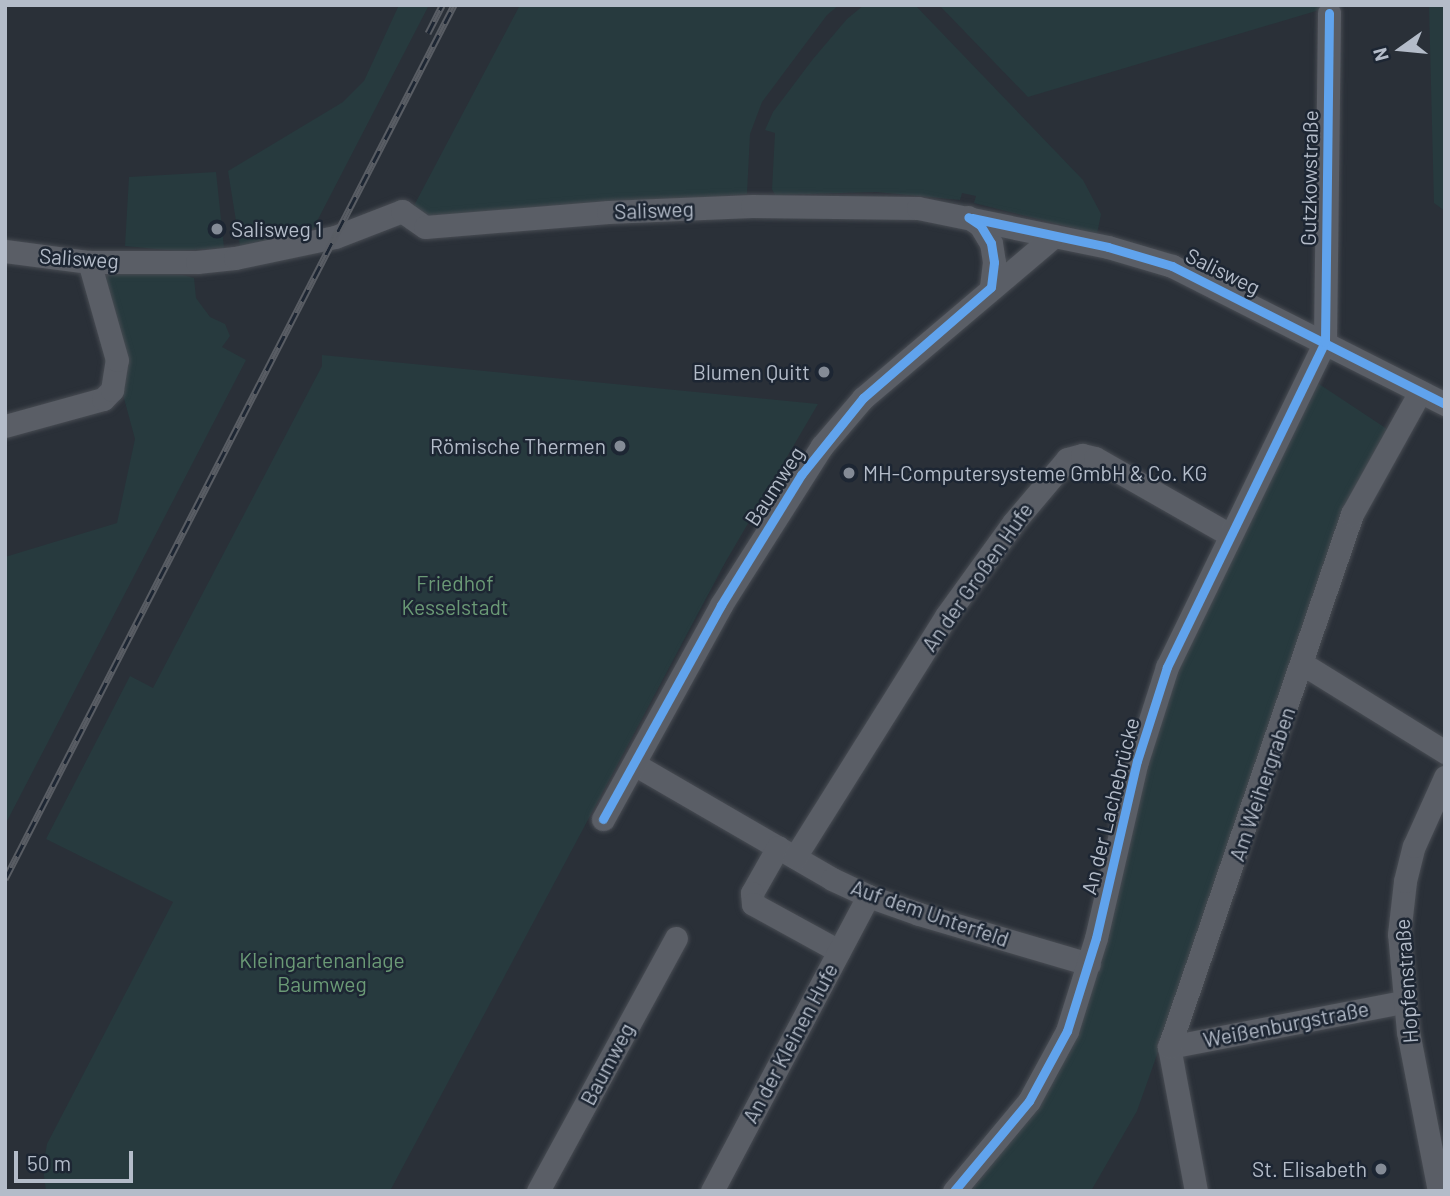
<!DOCTYPE html>
<html>
<head>
<meta charset="utf-8">
<style>
  body { margin:0 }
  #map { position:relative; width:1450px; height:1196px; overflow:hidden; background:#2a3038; font-family:Barlow,sans-serif }
  div>[style] { position:absolute }
  .green>* { inset:0; background:#273a3e }
  .roads { filter:drop-shadow(0 0 2px #484c53) drop-shadow(0 0 2px #484c53) }
  .minor>* { height:23px; margin:-11.5px; padding:0 11.5px; transform-origin:11.5px; border-radius:11.5px; background:#5a5e66 }
  .rail>* { height:7px; margin-top:-3.5px; transform-origin:0; background:repeating-linear-gradient(90deg,#1d2633 0 13px,#595d64 0 26px); box-sizing:border-box; border-block:2px solid #595d64 }
  .cycleway>* { height:9px; margin:-4.5px; padding:0 4.5px; transform-origin:4.5px; border-radius:4.5px; background:#60a3ed }
  .dots>* { width:19px; height:19px; translate:-50% -50%; box-sizing:border-box; border:4px solid #1d2633; border-radius:50% }
  span { translate:-50% -50%; white-space:nowrap; text-align:center; line-height:1.15; -webkit-text-stroke:5px #1d2633; paint-order:stroke }
  .street-label { font-size:21px; color:#b4bcc9 }
  .poi-label { font-size:21px; color:#b4bcc9 }
  .left { translate:0 -50%; text-align:left }
  .right { translate:-100% -50%; text-align:right }
  .park-label { font-size:21px; color:#6b9a76 }
  .frame { position:absolute; inset:0; border:7px solid #b4bcc9; pointer-events:none }
  .north { position:absolute; left:1366px; top:14px; width:70px; height:70px; -webkit-text-stroke:5px #1d2633; paint-order:stroke; rotate:255deg; font-size:19px; font-weight:700; line-height:28px; text-align:center; color:#b4bcc9 }
  .north::after { content:''; display:block; margin:auto; width:24px; height:32px; background:#b4bcc9; clip-path:polygon(50% 0,100% 100%,50% 72%,0 100%) }
  .scale { position:absolute; left:14px; top:1151px; width:119px; height:32px; box-sizing:border-box; border:4px solid #b4bcc9; border-top:0; padding-left:9px; font-size:21px; line-height:24px; white-space:nowrap; color:#b4bcc9; -webkit-text-stroke:5px #1d2633; paint-order:stroke }
</style>
</head>
<body>
<div id="map">
  <div class="green">
    <div style="clip-path:polygon(399px 5px,429px 5px,313px 229px,240px 246px,228px 171px,343px 102px,364px 81px)"></div>
    <div style="clip-path:polygon(520px 5px,839px 5px,827px 15px,762px 102px,750px 134px,747px 194px,557px 210px,408px 217px)"></div>
    <div style="clip-path:polygon(864px 5px,915px 5px,1083px 180px,1101px 214px,1097px 234px,974px 203px,976px 196px,962px 193px,960px 200px,876px 192px,775px 195px,772px 189px,775px 133px,765px 130px,773px 112px,813px 59px,847px 19px)"></div>
    <div style="clip-path:polygon(939px 5px,1336px 5px,1028px 97px)"></div>
    <div style="clip-path:polygon(1429px 5px,1445px 5px,1445px 211px,1434px 203px)"></div>
    <div style="clip-path:polygon(216px 172px,224px 248px,177px 251px,125px 246px,129px 177px)"></div>
    <div style="clip-path:polygon(111px 271px,183px 275px,194px 278px,196px 298px,210px 317px,225px 324px,230px 336px,222px 347px,246px 360px,5px 825px,5px 557px,117px 523px,135px 439px,122px 391px,105px 279px)"></div>
    <div style="clip-path:polygon(322px 355px,818px 404px,726px 561px,390px 1191px,46px 1191px,43px 1168px,47px 1144px,173px 902px,46px 839px,130px 676px,153px 688px,322px 366px)"></div>
    <div style="clip-path:polygon(1316px 382px,1390px 431px,1217px 886px,1137px 1111px,1091px 1191px,961px 1191px,1056px 1064px,1162px 699px)"></div>
  </div>
  <div class="roads">
    <div class="minor">
      <div style="left:968px;top:217px;width:14px;rotate:34deg"></div>
      <div style="left:980px;top:225px;width:21px;rotate:59deg"></div>
      <div style="left:991px;top:243px;width:19px;rotate:81deg"></div>
      <div style="left:994px;top:262px;width:25px;rotate:97deg"></div>
      <div style="left:5px;top:251px;width:85px;rotate:7.5deg"></div>
      <div style="left:89px;top:262px;width:108px"></div>
      <div style="left:197px;top:262px;width:38px;rotate:-6deg"></div>
      <div style="left:235px;top:258px;width:102px;rotate:-11.9deg"></div>
      <div style="left:335px;top:237px;width:72px;rotate:-21.2deg"></div>
      <div style="left:402px;top:211px;width:28px;rotate:35deg"></div>
      <div style="left:425px;top:227px;width:184px;rotate:-4.7deg"></div>
      <div style="left:608px;top:212px;width:144px;rotate:-2.4deg"></div>
      <div style="left:752px;top:206px;width:166px;rotate:0.7deg"></div>
      <div style="left:918px;top:208px;width:194px;rotate:11.6deg"></div>
      <div style="left:1108px;top:247px;width:67px;rotate:16.5deg"></div>
      <div style="left:1172px;top:266px;width:306px;rotate:26.8deg"></div>
      <div style="left:5px;top:426px;width:102px;rotate:-15.4deg"></div>
      <div style="left:103px;top:399px;width:13px;rotate:-45deg"></div>
      <div style="left:112px;top:390px;width:30px;rotate:-81deg"></div>
      <div style="left:117px;top:360px;width:102px;rotate:-105.9deg"></div>
      <div style="left:1303px;top:664px;width:167px;rotate:31.8deg"></div>
      <div style="left:634px;top:764px;width:229px;rotate:30.1deg"></div>
      <div style="left:832px;top:879px;width:40px;rotate:25deg"></div>
      <div style="left:868px;top:896px;width:54px;rotate:19.4deg"></div>
      <div style="left:919px;top:914px;width:177px;rotate:16.4deg"></div>
      <div style="left:603px;top:819px;width:244px;rotate:-61.1deg"></div>
      <div style="left:721px;top:605px;width:188px;rotate:-57.6deg"></div>
      <div style="left:822px;top:446px;width:63px;rotate:-49.5deg"></div>
      <div style="left:863px;top:398px;width:250px;rotate:-40.3deg"></div>
      <div style="left:778px;top:847px;width:53px;rotate:119.5deg"></div>
      <div style="left:752px;top:893px;width:11px;rotate:85deg"></div>
      <div style="left:753px;top:904px;width:98px;rotate:28.7deg"></div>
      <div style="left:795px;top:857px;width:284px;rotate:-57.9deg"></div>
      <div style="left:946px;top:616px;width:115px;rotate:-54.2deg"></div>
      <div style="left:1013px;top:523px;width:84px;rotate:-49.8deg"></div>
      <div style="left:1067px;top:459px;width:16px;rotate:-15deg"></div>
      <div style="left:1082px;top:455px;width:13px;rotate:13deg"></div>
      <div style="left:1095px;top:458px;width:155px;rotate:29.7deg"></div>
      <div style="left:1169px;top:1047px;width:238px;rotate:-10.9deg"></div>
      <div style="left:538px;top:1191px;width:288px;rotate:-61.4deg"></div>
      <div style="left:712px;top:1191px;width:334px;rotate:-62.1deg"></div>
      <div style="left:954px;top:1191px;width:117px;rotate:-50.2deg"></div>
      <div style="left:1029px;top:1101px;width:80px;rotate:-61.5deg"></div>
      <div style="left:1067px;top:1031px;width:97px;rotate:-72.7deg"></div>
      <div style="left:1096px;top:938px;width:182px;rotate:-77deg"></div>
      <div style="left:1137px;top:761px;width:99px;rotate:-72.3deg"></div>
      <div style="left:1167px;top:667px;width:361px;rotate:-64.1deg"></div>
      <div style="left:1325px;top:342px;width:329px;rotate:-89.3deg"></div>
      <div style="left:1196px;top:1191px;width:147px;rotate:-100.6deg"></div>
      <div style="left:1169px;top:1047px;width:564px;rotate:-71.05deg"></div>
      <div style="left:1352px;top:514px;width:140px;rotate:-60.9deg"></div>
      <div style="left:1439px;top:1191px;width:162px;rotate:-101deg"></div>
      <div style="left:1408px;top:1032px;width:98px;rotate:-95.2deg"></div>
      <div style="left:1399px;top:934px;width:53px;rotate:-83.5deg"></div>
      <div style="left:1405px;top:881px;width:36px;rotate:-76deg"></div>
      <div style="left:1414px;top:846px;width:76px;rotate:-65.8deg"></div>
    </div>
  </div>
  <div class="rail">
    <div style="left:428px;top:33px;width:31px;rotate:-63deg"></div>
    <div style="left:5px;top:879px;width:983px;rotate:-62.81deg"></div>
  </div>
  <div class="cycleway">
    <div style="left:972px;top:218px;width:139px;rotate:12deg"></div>
    <div style="left:1108px;top:247px;width:67px;rotate:16.5deg"></div>
    <div style="left:1172px;top:266px;width:306px;rotate:26.8deg"></div>
    <div style="left:603px;top:819px;width:244px;rotate:-61.1deg"></div>
    <div style="left:721px;top:605px;width:153px;rotate:-58.4deg"></div>
    <div style="left:801px;top:475px;width:99px;rotate:-51.2deg"></div>
    <div style="left:863px;top:398px;width:169px;rotate:-40.9deg"></div>
    <div style="left:991px;top:287px;width:25px;rotate:-83deg"></div>
    <div style="left:994px;top:262px;width:19px;rotate:-99deg"></div>
    <div style="left:991px;top:243px;width:21px;rotate:-121deg"></div>
    <div style="left:980px;top:225px;width:14px;rotate:-146deg"></div>
    <div style="left:954px;top:1191px;width:117px;rotate:-50.2deg"></div>
    <div style="left:1029px;top:1101px;width:80px;rotate:-61.5deg"></div>
    <div style="left:1067px;top:1031px;width:97px;rotate:-72.7deg"></div>
    <div style="left:1096px;top:938px;width:182px;rotate:-77deg"></div>
    <div style="left:1137px;top:761px;width:99px;rotate:-72.3deg"></div>
    <div style="left:1167px;top:667px;width:361px;rotate:-64.1deg"></div>
    <div style="left:1325px;top:342px;width:329px;rotate:-89.3deg"></div>
  </div>
  <div class="dots">
    <div style="left:217px;top:229px;background:#848b96"></div>
    <div style="left:824px;top:372px;background:#848b96"></div>
    <div style="left:620px;top:446px;background:#848b96"></div>
    <div style="left:849px;top:473px;background:#848b96"></div>
    <div style="left:1381px;top:1169px;background:#848b96"></div>
  </div>
  <div class="street-label">
    <span style="left:1309px;top:178px;rotate:-89deg">Gutzkowstraße</span>
    <span style="left:654px;top:210px;rotate:-2deg">Salisweg</span>
    <span style="left:79px;top:258px;rotate:4deg">Salisweg</span>
    <span style="left:1223px;top:271px;rotate:26deg">Salisweg</span>
    <span style="left:774px;top:486px;rotate:-57deg">Baumweg</span>
    <span style="left:977px;top:577px;rotate:-55deg">An der Großen Hufe</span>
    <span style="left:1262px;top:784px;rotate:-71deg">Am Weihergraben</span>
    <span style="left:1110px;top:806px;rotate:-76deg">An der Lachebrücke</span>
    <span style="left:930px;top:913px;rotate:19deg">Auf dem Unterfeld</span>
    <span style="left:1406px;top:981px;rotate:-94deg">Hopfenstraße</span>
    <span style="left:1286px;top:1024px;rotate:-11deg">Weißenburgstraße</span>
    <span style="left:790px;top:1043px;rotate:-62deg">An der Kleinen Hufe</span>
    <span style="left:607px;top:1064px;rotate:-62deg">Baumweg</span>
  </div>
  <div class="poi-label">
    <span class="left" style="left:231px;top:229px">Salisweg 1</span>
    <span class="right" style="left:810px;top:372px">Blumen Quitt</span>
    <span class="right" style="left:606px;top:446px">Römische Thermen</span>
    <span class="left" style="left:863px;top:473px">MH-Computersysteme GmbH &amp; Co. KG</span>
    <span class="right" style="left:1367px;top:1169px">St. Elisabeth</span>
  </div>
  <div class="park-label">
    <span style="left:455px;top:595px">Friedhof<br>Kesselstadt</span>
    <span style="left:322px;top:972px">Kleingartenanlage<br>Baumweg</span>
  </div>
  <div class="frame"></div>
  <div class="north">N</div>
  <div class="scale">50 m</div>
</div>
</body>
</html>
